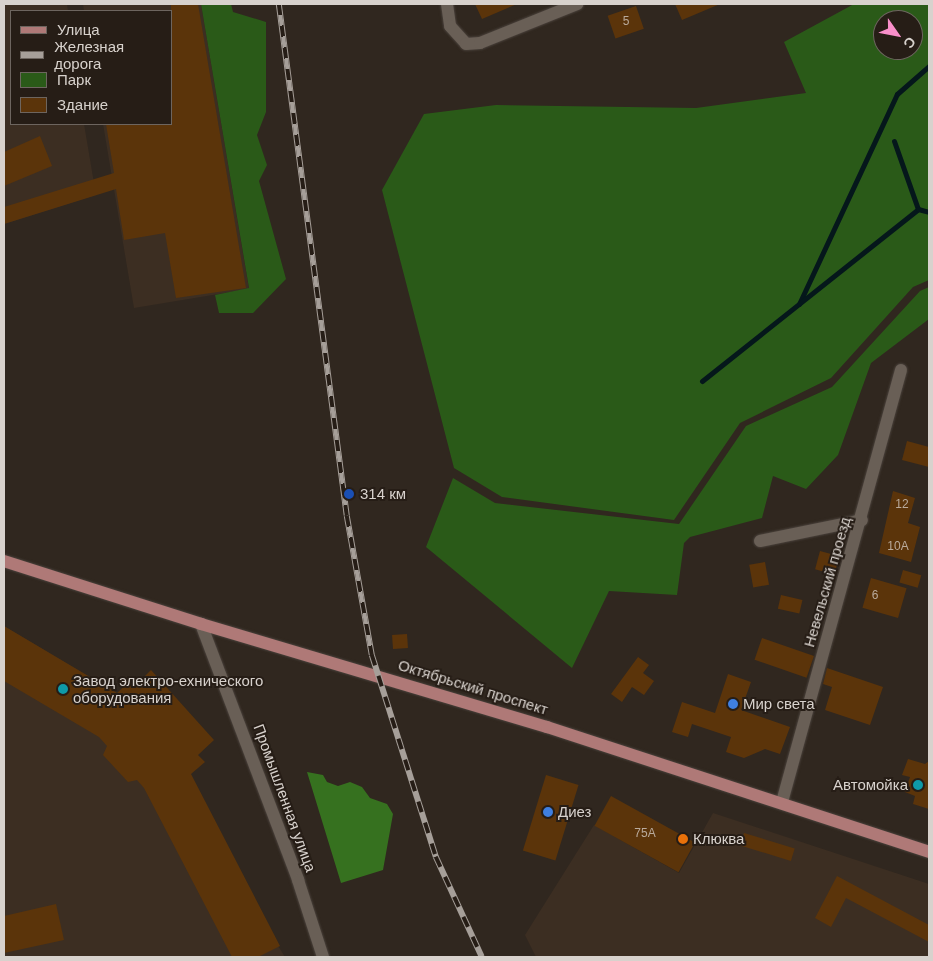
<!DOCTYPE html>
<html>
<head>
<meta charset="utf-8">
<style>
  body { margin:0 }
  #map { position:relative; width:933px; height:961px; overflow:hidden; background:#30271f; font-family:Helvetica,sans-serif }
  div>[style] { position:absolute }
  .built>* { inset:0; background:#3c2e22 }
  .green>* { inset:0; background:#2a5a18 }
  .forest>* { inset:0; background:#36711f }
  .stream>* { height:5px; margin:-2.5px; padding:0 2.5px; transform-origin:2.5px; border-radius:2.5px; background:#05171b }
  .building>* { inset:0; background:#5b340a; transform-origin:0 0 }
  .roads { filter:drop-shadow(0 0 1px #4a423c) drop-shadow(0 0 1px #4a423c) }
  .minor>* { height:12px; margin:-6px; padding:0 6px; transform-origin:6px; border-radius:6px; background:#695f56 }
  .secondary>* { height:12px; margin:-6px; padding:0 6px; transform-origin:6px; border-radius:6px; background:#695f56 }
  .primary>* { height:12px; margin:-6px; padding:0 6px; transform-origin:6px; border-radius:6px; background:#af7977 }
  .rail>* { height:5.5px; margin-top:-2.75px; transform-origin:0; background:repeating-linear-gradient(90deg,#261d16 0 11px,#a69f99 0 22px); box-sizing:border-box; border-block:1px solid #a69f99 }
  .dots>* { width:14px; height:14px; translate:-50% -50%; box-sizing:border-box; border:2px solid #261d16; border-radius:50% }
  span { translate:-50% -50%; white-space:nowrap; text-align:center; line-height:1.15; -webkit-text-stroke:4px #261d16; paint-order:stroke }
  .number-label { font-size:12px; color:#b9aa9c }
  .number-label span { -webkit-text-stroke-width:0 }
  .poi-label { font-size:15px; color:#d8d2cd }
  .left { translate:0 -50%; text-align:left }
  .right { translate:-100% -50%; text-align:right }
  .street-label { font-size:15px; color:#d8d2cd }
  .frame { position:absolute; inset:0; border:5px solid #d8d2cd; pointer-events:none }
  .legend { position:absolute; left:10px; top:10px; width:162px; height:115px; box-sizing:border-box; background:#261d16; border:1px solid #6d655f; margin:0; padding:6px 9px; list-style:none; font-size:15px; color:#d8d2cd }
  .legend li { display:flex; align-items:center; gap:10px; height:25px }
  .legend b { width:25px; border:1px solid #6d655f }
  .north { position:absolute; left:873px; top:10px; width:50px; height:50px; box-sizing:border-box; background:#261d16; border:1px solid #6d655f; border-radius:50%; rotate:123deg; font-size:14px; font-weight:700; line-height:20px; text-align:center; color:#d8d2cd }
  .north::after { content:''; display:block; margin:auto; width:18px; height:22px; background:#f98fca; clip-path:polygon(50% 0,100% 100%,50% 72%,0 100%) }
</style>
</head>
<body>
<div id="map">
  <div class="built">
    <div style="clip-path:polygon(4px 4px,67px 4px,68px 11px,11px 11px,11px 124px,84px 124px,96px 195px,4px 224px)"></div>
    <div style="clip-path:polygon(83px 4px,201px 4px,249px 289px,134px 308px,103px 124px,171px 124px,171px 11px,84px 11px)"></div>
    <div style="clip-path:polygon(4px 626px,123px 697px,285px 957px,4px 957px)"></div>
    <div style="clip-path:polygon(713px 813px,929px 884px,929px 957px,536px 957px,525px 935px,594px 825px,679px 873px)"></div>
  </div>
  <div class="green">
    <div style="clip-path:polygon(201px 4px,231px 4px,233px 12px,266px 22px,266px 112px,257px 135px,267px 165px,259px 181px,286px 279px,253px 313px,219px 313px,215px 295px,249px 288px)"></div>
    <div style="clip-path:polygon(evenodd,854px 4px,929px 4px,929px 280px,913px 287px,831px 378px,740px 423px,674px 520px,502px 497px,454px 468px,382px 190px,424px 114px,496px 105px,696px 108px,806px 93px,784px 42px,854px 4px,883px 20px,913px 20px,913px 50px,883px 50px,883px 20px)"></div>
    <div style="clip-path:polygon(929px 287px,929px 319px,871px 363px,838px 455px,806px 489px,773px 476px,762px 518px,690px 537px,684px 543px,677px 595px,609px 591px,572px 668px,426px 547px,453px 478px,495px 503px,679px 524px,746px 426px,832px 387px,920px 291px)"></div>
  </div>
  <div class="forest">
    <div style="clip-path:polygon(307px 772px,323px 775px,327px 782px,338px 786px,350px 782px,362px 787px,370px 798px,387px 804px,393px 814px,383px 870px,341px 883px)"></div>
  </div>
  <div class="stream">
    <div style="left:894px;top:141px;width:72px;rotate:70.6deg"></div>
    <div style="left:799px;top:304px;width:232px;rotate:-65deg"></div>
    <div style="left:897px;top:94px;width:43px;rotate:-41.2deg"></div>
    <div style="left:702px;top:381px;width:276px;rotate:-38.5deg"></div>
    <div style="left:918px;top:209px;width:11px;rotate:15deg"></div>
  </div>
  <div class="building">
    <div style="clip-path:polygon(171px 4px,198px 4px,246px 288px,176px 298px,165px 233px,124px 240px,116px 189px,4px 224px,4px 207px,114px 173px,106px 124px,171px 124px)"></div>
    <div style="clip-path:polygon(475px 4px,517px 4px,482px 19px)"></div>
    <div style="clip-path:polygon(675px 4px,720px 4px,682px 20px)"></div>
    <div style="left:636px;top:6px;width:24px;height:30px;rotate:71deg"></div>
    <div style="clip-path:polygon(40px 136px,52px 166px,4px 186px,4px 152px)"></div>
    <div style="clip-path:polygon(907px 441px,929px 447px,929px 467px,902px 460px)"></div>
    <div style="clip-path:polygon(893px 491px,915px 498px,908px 523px,920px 527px,911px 562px,879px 553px)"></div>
    <div style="left:820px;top:551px;width:20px;height:19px;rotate:15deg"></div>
    <div style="left:765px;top:562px;width:23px;height:16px;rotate:80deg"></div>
    <div style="left:903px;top:570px;width:19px;height:13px;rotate:16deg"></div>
    <div style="left:871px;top:578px;width:37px;height:31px;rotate:16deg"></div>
    <div style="left:781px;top:595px;width:22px;height:14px;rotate:13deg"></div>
    <div style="clip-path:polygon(4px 626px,117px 693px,130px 681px,135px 686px,151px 670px,214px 740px,198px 755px,205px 762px,191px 774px,280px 946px,258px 957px,232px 957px,144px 788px,137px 780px,128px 782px,103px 755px,107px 746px,99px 737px,4px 681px)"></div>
    <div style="left:407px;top:634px;width:14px;height:15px;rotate:86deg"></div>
    <div style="left:762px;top:638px;width:55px;height:23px;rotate:19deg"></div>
    <div style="clip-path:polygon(638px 657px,649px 665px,643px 673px,654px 681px,644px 695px,632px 687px,622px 702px,611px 694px)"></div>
    <div style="clip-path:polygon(827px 668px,883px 687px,870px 725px,825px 710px,832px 687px,823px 684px)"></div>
    <div style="clip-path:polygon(728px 674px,751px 682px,741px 710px,790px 727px,780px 754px,765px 749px,744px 758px,726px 752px,731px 737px,692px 724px,688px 737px,672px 732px,682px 702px,715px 713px)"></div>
    <div style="clip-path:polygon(908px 759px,925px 764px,929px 761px,929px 809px,913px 804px,915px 796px,905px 792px,910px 777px,902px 775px)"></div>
    <div style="left:546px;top:775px;width:34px;height:79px;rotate:17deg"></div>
    <div style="left:611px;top:796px;width:96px;height:34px;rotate:29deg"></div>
    <div style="left:744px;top:833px;width:53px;height:13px;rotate:17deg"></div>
    <div style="clip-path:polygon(837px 876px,929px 925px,929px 942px,846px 898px,831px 927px,815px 918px)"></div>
    <div style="clip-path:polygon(56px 904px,64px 940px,4px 953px,4px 916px)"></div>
  </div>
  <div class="roads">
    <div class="minor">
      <div style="left:447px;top:4px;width:22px;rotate:82deg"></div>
      <div style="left:450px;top:26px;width:24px;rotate:48deg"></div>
      <div style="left:466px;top:44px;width:14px;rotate:-4deg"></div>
      <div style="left:480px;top:43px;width:105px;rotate:-21.9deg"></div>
      <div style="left:760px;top:541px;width:104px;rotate:-11.6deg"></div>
      <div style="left:782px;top:802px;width:448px;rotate:-74.6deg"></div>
    </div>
    <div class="secondary">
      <div style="left:201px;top:624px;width:274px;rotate:69.2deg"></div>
      <div style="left:298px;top:880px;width:81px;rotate:72deg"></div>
    </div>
    <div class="primary">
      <div style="left:4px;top:561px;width:207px;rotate:17.7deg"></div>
      <div style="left:201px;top:624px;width:361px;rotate:16.6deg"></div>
      <div style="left:547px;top:727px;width:402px;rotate:18.1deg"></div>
    </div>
  </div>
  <div class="rail">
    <div style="left:279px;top:4px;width:516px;rotate:82.43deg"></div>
    <div style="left:347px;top:516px;width:141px;rotate:79.8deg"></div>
    <div style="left:372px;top:655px;width:212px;rotate:72.4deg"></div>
    <div style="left:436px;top:857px;width:110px;rotate:65.3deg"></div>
  </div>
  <div class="dots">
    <div style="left:349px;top:494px;background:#1a4fb4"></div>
    <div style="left:63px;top:689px;background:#0f9aa8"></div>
    <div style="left:733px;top:704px;background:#3f7fe0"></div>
    <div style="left:918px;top:785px;background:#0f9aa8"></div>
    <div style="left:548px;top:812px;background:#3f7fe0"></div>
    <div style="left:683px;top:839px;background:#e8710a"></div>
  </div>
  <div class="number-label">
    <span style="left:626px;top:22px">5</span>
    <span style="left:902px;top:505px">12</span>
    <span style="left:898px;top:547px">10А</span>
    <span style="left:875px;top:596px">6</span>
    <span style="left:645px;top:834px">75А</span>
  </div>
  <div class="poi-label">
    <span class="left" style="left:360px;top:494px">314 км</span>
    <span class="left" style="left:73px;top:689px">Завод электро-ехнического<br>оборудования</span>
    <span class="left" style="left:743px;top:704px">Мир света</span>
    <span class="right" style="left:908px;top:785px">Автомойка</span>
    <span class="left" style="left:558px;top:812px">Диез</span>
    <span class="left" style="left:693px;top:839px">Клюква</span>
  </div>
  <div class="street-label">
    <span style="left:827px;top:582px;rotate:-74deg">Невельский проезд</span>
    <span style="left:473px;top:687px;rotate:17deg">Октябрьский проспект</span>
    <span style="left:285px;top:798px;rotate:70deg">Промышленная улица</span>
  </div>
  <div class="frame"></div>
  <ul class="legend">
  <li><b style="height:6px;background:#af7977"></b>Улица</li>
  <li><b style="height:6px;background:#a69f99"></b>Железная дорога</li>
  <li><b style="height:14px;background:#2a5a18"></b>Парк</li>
  <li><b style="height:14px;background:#5b340a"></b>Здание</li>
  </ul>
  <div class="north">С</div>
</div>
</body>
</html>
